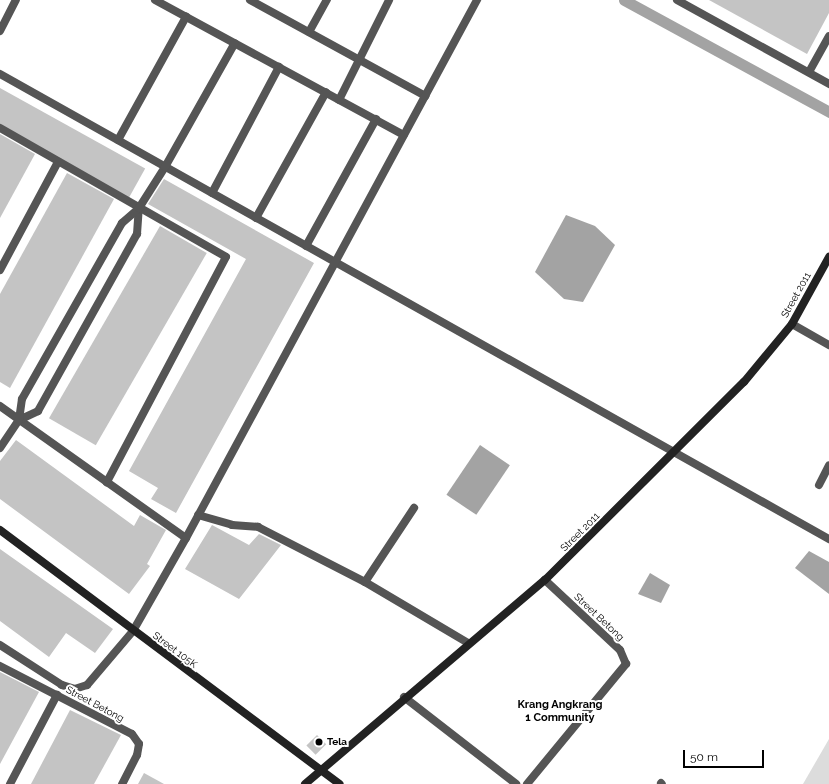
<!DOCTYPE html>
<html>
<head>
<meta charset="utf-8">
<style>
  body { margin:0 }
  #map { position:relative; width:829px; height:784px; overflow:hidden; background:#fff; font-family:Raleway,sans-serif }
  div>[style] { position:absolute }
  .green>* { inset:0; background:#dcdcdc }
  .water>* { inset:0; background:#a3a3a3; transform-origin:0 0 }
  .canal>* { height:11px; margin:-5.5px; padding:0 5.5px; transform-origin:5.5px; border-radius:5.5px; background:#a3a3a3 }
  .building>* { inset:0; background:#c4c4c4; transform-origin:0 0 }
  .street>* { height:8px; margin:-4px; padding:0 4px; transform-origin:4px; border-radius:4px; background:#555 }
  .secondary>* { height:8px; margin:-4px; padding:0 4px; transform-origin:4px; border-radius:4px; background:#222 }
  .dots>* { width:11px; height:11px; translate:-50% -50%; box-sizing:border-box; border:2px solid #fff; border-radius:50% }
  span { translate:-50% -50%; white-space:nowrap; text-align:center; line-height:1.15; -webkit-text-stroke:4px #fff; paint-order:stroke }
  .street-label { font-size:10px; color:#000 }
  .poi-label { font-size:10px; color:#000; font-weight:700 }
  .left { translate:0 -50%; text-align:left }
  .neighbourhood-label { font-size:11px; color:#000; font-weight:700 }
  .scale { position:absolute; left:683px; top:750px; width:81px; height:18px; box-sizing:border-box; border:2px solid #000; border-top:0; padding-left:5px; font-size:12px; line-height:14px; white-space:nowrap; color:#000; -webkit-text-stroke:3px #fff; paint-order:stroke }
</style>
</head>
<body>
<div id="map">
  <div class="green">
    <div style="clip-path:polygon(829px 739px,829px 784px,803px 784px)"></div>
  </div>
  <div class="water">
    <div style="clip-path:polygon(566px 215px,595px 226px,615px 245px,583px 302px,564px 299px,535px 272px)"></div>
    <div style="left:480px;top:445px;width:36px;height:60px;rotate:34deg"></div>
    <div style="clip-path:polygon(809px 551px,829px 562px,829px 594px,795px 568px)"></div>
    <div style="clip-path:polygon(650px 573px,670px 585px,661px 603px,638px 594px)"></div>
  </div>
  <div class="canal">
    <div style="left:624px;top:0;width:234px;rotate:28.6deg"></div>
  </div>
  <div class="building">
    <div style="clip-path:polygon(709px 0,829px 0,829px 13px,807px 54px)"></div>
    <div style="left:0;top:88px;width:166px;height:35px;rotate:29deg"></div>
    <div style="clip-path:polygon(0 134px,35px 154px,0 218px)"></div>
    <div style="clip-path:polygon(67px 173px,114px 199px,10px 388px,0 382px,0 294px)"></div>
    <div style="clip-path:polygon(164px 179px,314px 263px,176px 513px,151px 499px,158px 488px,129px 471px,246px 259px,148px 204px)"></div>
    <div style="left:160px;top:226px;width:54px;height:222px;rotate:30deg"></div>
    <div style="clip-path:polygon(16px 440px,134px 526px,140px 515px,166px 530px,147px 564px,150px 566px,129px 594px,0 499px,0 461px)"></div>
    <div style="clip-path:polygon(212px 525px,249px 545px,259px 534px,281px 545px,239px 599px,185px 569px)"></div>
    <div style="clip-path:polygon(0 549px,113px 629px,95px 653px,66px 633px,49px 657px,0 621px)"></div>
    <div style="clip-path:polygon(0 672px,39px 692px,0 764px)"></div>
    <div style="clip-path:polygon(70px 710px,121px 735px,94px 784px,31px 784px)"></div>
    <div style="left:317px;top:735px;width:13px;height:15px;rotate:45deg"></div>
    <div style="clip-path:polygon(144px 773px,164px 784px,138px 784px)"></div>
  </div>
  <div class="street">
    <div style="left:155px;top:0;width:283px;rotate:28.5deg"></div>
    <div style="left:250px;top:0;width:200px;rotate:28.7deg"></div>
    <div style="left:677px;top:0;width:174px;rotate:28.9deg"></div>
    <div style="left:0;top:31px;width:35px;rotate:-63deg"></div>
    <div style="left:309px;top:32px;width:37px;rotate:-61deg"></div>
    <div style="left:809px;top:72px;width:41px;rotate:-60.9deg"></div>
    <div style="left:0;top:74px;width:951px;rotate:29.29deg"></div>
    <div style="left:339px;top:100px;width:112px;rotate:-63.4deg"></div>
    <div style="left:0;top:128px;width:260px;rotate:29.7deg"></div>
    <div style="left:226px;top:257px;width:255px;rotate:117.9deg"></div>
    <div style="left:118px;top:140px;width:141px;rotate:-61.1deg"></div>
    <div style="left:212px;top:193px;width:143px;rotate:-62deg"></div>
    <div style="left:256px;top:218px;width:144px;rotate:-60.9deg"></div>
    <div style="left:306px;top:246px;width:145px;rotate:-61.1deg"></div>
    <div style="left:0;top:270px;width:123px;rotate:-61.8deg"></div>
    <div style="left:792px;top:324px;width:43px;rotate:29.6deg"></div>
    <div style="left:0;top:406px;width:228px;rotate:35.4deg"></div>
    <div style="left:186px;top:538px;width:107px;rotate:119.7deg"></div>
    <div style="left:133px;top:631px;width:71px;rotate:130.4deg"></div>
    <div style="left:87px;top:685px;width:13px;rotate:162deg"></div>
    <div style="left:75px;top:689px;width:14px;rotate:-163deg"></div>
    <div style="left:62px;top:685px;width:74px;rotate:-147.2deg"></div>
    <div style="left:19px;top:420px;width:21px;rotate:-25deg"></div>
    <div style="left:38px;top:411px;width:203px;rotate:-60.8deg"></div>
    <div style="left:137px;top:234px;width:26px;rotate:-86deg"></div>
    <div style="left:0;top:448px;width:34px;rotate:-56deg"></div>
    <div style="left:19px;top:420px;width:21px;rotate:-82deg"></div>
    <div style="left:22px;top:399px;width:202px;rotate:-60.4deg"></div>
    <div style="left:122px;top:223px;width:23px;rotate:-41deg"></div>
    <div style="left:139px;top:208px;width:49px;rotate:-57.6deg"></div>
    <div style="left:165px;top:167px;width:142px;rotate:-60.6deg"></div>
    <div style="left:819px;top:485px;width:22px;rotate:-63deg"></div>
    <div style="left:198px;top:515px;width:35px;rotate:16deg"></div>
    <div style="left:232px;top:525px;width:26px;rotate:4deg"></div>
    <div style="left:258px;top:527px;width:120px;rotate:27.2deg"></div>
    <div style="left:365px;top:582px;width:120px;rotate:30.6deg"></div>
    <div style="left:186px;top:538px;width:612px;rotate:-61.59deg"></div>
    <div style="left:365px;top:582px;width:89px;rotate:-56.5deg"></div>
    <div style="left:0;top:666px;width:148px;rotate:27.3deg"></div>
    <div style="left:132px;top:734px;width:12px;rotate:55deg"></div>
    <div style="left:139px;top:744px;width:11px;rotate:100deg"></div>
    <div style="left:137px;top:755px;width:33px;rotate:117deg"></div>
    <div style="left:404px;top:697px;width:142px;rotate:37.8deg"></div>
    <div style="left:661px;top:783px;width:1px;rotate:45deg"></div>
    <div style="left:10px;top:784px;width:101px;rotate:-62.2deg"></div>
    <div style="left:527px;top:784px;width:156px;rotate:-50.5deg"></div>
    <div style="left:626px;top:664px;width:15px;rotate:-113deg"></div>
    <div style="left:620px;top:650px;width:103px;rotate:-137deg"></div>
  </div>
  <div class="secondary">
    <div style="left:0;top:530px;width:424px;rotate:36.8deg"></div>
    <div style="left:305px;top:784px;width:315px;rotate:-40.4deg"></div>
    <div style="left:545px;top:580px;width:281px;rotate:-44.9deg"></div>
    <div style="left:744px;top:382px;width:75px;rotate:-50.4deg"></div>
    <div style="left:792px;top:324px;width:77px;rotate:-61.1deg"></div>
  </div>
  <div class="dots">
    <div style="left:319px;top:742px;background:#000"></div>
  </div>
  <div class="street-label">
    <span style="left:796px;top:295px;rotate:-61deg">Street 2011</span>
    <span style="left:580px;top:532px;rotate:-45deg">Street 2011</span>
    <span style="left:599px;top:617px;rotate:43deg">Street Betong</span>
    <span style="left:175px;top:650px;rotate:37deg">Street 105K</span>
    <span style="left:95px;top:704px;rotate:28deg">Street Betong</span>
  </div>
  <div class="poi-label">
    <span class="left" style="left:327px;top:742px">Tela</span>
  </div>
  <div class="neighbourhood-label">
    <span style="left:560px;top:712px">Krang Angkrang<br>1 Community</span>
  </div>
  <div class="scale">50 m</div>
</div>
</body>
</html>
